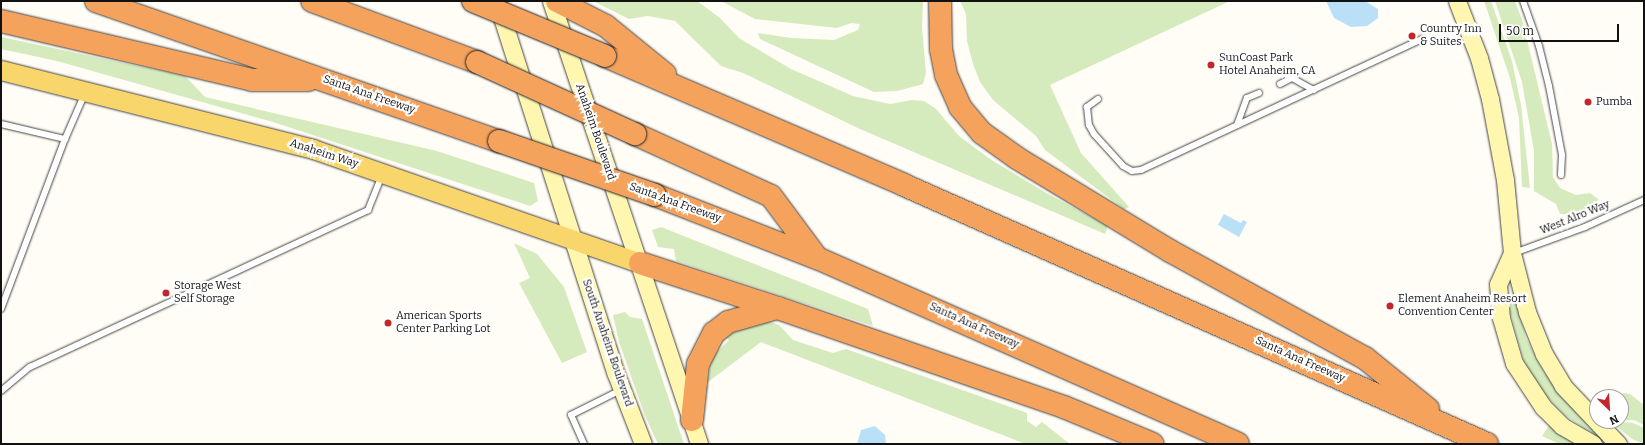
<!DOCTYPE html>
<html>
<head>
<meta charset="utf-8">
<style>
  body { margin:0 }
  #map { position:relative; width:1645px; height:445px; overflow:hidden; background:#fffdf5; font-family:Bitter,serif }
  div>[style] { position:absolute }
  .green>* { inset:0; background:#d5ebbd }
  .water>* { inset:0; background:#b9e0f7 }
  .roads { filter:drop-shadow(0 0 1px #444) drop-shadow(0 0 1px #444) }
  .lane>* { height:6px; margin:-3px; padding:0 3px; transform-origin:3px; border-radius:3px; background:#fff }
  .secondary>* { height:17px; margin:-8.5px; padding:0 8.5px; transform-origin:8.5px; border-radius:8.5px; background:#fff6b0 }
  .primary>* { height:19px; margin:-9.5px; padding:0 9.5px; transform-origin:9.5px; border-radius:9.5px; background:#f9d66b }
  .highway>* { height:22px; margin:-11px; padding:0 11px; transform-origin:11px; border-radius:11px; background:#f5a25d }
  .bridges { filter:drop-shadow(0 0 1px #222) drop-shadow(0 0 1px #222) }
  .highway-bridge>* { height:22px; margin:-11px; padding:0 11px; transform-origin:11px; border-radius:11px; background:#f5a25d }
  .dots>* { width:11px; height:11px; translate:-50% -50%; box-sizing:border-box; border:2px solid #fff; border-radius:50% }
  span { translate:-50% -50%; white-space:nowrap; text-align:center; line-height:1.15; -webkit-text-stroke:4px #fff; paint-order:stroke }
  .poi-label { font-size:11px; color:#111 }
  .left { translate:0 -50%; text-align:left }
  .street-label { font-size:11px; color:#111 }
  .frame { position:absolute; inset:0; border:2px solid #111; pointer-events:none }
  .north { position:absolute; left:1589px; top:389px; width:40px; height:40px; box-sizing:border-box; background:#fff; border:1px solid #a0a0a0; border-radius:50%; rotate:155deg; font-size:11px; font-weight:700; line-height:16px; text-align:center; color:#111 }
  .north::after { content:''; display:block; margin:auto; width:14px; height:18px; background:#c4262e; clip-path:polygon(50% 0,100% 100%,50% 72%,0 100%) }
  .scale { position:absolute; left:1499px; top:24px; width:120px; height:18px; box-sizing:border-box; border:2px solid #111; border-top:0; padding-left:5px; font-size:12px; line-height:14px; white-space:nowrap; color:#111; -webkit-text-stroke:3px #fff; paint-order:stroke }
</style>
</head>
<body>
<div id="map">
  <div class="green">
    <div style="clip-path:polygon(593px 1px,697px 1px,720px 18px,739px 38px,791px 69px,853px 96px,890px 104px,912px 100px,924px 101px,936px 109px,959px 136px,990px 159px,1048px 194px,1108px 226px,1105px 234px,860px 129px,743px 73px,721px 66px,675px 21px,648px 16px,629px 19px)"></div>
    <div style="clip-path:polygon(721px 1px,923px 1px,922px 27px,926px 73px,923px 84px,897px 91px,874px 92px,760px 39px,758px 33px,791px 38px,834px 40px,858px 30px,860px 24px,851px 23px,837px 28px,755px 19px)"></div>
    <div style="clip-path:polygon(960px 1px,1230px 1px,1050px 85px,1081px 153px,1129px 207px,1124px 209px,1045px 150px,1036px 136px,993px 100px,980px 82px,973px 64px,967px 41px,966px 14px)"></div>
    <div style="clip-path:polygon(1484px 1px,1491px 1px,1512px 61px,1521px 105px,1530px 188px,1522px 187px,1519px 118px,1510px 78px)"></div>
    <div style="clip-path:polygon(1495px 1px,1515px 1px,1523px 23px,1552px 144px,1553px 177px,1560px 188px,1576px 195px,1590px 193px,1606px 205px,1581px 215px,1560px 214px,1556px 204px,1534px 191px,1534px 151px,1522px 82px)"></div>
    <div style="clip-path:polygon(1px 37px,185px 76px,205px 97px,437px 151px,534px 183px,538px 201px,530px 206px,273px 122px,57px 61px,1px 49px)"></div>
    <div style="clip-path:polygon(661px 227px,868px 309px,873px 326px,676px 261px,674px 249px,658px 247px,652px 230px)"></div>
    <div style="clip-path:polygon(514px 243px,537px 254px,564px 287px,587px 352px,562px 363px,519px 283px,530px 278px)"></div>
    <div style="clip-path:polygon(1513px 290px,1526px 338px,1542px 369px,1562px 397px,1603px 437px,1600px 438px,1566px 416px,1547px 397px,1524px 362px,1510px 312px)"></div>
    <div style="clip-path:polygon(625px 312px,630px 317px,642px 319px,684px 444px,658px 444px,645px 416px,619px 342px,613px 315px)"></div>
    <div style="clip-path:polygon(763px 319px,779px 325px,793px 340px,833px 353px,846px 349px,1027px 413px,1027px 421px,1036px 427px,1042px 422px,1070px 444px,1026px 444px,761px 342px,708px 382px,711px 358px,729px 340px,723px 333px)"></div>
    <div style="clip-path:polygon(1624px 393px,1630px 394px,1644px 405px,1644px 425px,1634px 420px,1621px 420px,1621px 397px,1613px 397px)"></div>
    <div style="clip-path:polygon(1610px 421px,1633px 423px,1644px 428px,1644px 444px,1632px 439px)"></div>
    <div style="clip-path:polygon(1550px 424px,1553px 428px,1575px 444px,1559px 444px,1542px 436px)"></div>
  </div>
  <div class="water">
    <div style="clip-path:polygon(1326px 1px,1365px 1px,1378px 9px,1378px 18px,1367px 26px,1351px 27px,1334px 18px)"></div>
    <div style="clip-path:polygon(1224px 214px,1241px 223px,1243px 220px,1247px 222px,1239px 237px,1218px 225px)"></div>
    <div style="clip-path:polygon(875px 426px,885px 435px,886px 444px,857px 444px,861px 430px)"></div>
  </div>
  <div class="roads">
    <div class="lane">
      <div style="left:1523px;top:1px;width:48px;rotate:70.4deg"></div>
      <div style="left:1539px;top:46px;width:41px;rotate:76deg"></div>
      <div style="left:1549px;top:86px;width:70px;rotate:79.3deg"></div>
      <div style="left:1562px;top:155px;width:20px;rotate:93deg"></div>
      <div style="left:1280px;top:84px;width:13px;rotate:-27deg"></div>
      <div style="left:1292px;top:78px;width:25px;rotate:29deg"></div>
      <div style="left:1098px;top:99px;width:14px;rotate:144deg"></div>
      <div style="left:1087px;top:107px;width:18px;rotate:84deg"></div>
      <div style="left:1089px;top:125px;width:10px;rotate:61deg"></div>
      <div style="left:1094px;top:134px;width:43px;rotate:47.8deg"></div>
      <div style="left:1123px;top:166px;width:10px;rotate:29deg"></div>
      <div style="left:1132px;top:171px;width:9px;rotate:-6deg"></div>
      <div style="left:1141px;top:170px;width:310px;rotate:-25deg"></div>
      <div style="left:1px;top:124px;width:66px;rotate:13.2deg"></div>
      <div style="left:1237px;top:125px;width:29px;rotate:-70deg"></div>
      <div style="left:1247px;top:98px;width:13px;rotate:-23deg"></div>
      <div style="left:1514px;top:253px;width:76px;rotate:-20.1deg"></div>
      <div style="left:1585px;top:227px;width:65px;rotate:-24.6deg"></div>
      <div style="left:1px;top:309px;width:182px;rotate:-69.4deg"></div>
      <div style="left:65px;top:139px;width:50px;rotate:-66.5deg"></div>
      <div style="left:1px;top:391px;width:38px;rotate:-40deg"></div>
      <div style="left:30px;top:367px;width:373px;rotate:-24.9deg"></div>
      <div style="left:368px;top:210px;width:38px;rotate:-68deg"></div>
      <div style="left:584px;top:444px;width:32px;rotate:-114deg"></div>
      <div style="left:571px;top:415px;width:56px;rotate:-26.6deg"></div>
    </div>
    <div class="secondary">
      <div style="left:551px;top:1px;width:467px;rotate:71.5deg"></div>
      <div style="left:1457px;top:1px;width:61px;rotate:68.9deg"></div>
      <div style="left:1479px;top:58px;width:42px;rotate:75deg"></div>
      <div style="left:1490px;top:99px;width:82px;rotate:79.5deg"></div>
      <div style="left:1505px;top:180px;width:73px;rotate:84.5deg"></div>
      <div style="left:1512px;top:253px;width:61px;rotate:75.7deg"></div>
      <div style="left:1527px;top:312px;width:45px;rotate:68deg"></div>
      <div style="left:1544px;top:354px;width:37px;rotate:59deg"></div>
      <div style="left:1563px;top:386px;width:80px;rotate:46.5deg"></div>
      <div style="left:498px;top:5px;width:387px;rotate:72.3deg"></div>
      <div style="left:616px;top:374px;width:75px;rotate:68.9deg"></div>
      <div style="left:1512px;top:253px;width:34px;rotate:114deg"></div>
      <div style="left:1498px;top:284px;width:34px;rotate:85deg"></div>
      <div style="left:1501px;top:318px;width:47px;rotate:73.9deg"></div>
      <div style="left:1514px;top:363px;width:53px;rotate:56.6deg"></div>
      <div style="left:1543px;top:407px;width:27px;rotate:45deg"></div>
      <div style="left:1562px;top:426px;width:36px;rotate:30deg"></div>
    </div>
    <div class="primary">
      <div style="left:1px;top:70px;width:322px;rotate:14.2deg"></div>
      <div style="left:313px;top:149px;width:346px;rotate:19.2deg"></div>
    </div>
    <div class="highway">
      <div style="left:96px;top:1px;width:427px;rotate:19.2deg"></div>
      <div style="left:312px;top:1px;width:176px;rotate:20.3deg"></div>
      <div style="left:557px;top:1px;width:55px;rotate:27deg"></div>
      <div style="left:606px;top:26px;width:76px;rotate:39.1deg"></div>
      <div style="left:940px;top:1px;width:48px;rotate:88.8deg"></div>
      <div style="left:941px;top:49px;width:26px;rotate:79deg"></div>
      <div style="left:946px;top:75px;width:35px;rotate:66deg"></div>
      <div style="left:960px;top:107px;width:34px;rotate:50deg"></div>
      <div style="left:982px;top:133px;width:43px;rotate:35.5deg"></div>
      <div style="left:1017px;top:158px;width:179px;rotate:31.3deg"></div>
      <div style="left:1170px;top:251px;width:222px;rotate:28.8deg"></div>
      <div style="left:1365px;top:358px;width:81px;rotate:39deg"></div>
      <div style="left:1px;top:21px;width:258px;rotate:13.2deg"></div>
      <div style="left:252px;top:80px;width:56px"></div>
      <div style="left:605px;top:56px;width:326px;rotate:23.3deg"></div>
      <div style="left:904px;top:185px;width:638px;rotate:23.95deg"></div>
      <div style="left:635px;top:134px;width:149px;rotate:24.5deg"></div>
      <div style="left:771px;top:196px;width:77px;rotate:53.4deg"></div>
      <div style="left:655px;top:195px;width:174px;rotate:21.3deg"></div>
      <div style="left:817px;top:258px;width:460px;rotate:23.8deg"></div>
      <div style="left:640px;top:263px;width:145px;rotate:18.1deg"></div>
      <div style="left:778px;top:308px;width:303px;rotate:19.1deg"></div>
      <div style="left:1064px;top:407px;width:96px;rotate:22.6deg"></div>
      <div style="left:692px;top:420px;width:56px;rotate:-83.9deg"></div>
      <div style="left:698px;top:364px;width:35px;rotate:-63deg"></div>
      <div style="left:714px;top:333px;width:18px;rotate:-38deg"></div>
      <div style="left:728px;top:322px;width:51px;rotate:-15.9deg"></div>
    </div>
  </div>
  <div class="bridges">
    <div class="highway-bridge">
      <div style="left:473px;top:1px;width:143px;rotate:22.6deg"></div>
      <div style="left:477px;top:62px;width:174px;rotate:24.5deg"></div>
      <div style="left:499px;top:141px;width:165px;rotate:19.1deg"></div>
    </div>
  </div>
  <div class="dots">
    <div style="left:1412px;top:36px;background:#c4262e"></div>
    <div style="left:1211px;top:65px;background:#c4262e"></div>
    <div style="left:1588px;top:102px;background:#c4262e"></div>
    <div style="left:166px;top:293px;background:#c4262e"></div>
    <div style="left:1390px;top:306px;background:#c4262e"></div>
    <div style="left:388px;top:323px;background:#c4262e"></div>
  </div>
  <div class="poi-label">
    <span class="left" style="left:1420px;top:36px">Country Inn<br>&amp; Suites</span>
    <span class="left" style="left:1219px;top:65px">SunCoast Park<br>Hotel Anaheim, CA</span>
    <span class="left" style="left:1596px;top:102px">Pumba</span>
    <span class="left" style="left:174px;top:293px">Storage West<br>Self Storage</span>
    <span class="left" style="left:1398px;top:306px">Element Anaheim Resort<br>Convention Center</span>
    <span class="left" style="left:396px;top:323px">American Sports<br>Center Parking Lot</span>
  </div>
  <div class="street-label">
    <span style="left:369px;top:95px;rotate:19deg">Santa Ana Freeway</span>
    <span style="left:595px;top:132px;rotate:71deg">Anaheim Boulevard</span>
    <span style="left:324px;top:154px;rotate:18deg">Anaheim Way</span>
    <span style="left:675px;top:203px;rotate:20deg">Santa Ana Freeway</span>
    <span style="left:1575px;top:218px;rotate:-22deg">West Alro Way</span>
    <span style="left:974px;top:326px;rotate:24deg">Santa Ana Freeway</span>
    <span style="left:607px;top:343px;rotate:71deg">South Anaheim Boulevard</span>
    <span style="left:1300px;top:360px;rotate:24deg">Santa Ana Freeway</span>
  </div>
  <div class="frame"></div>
  <div class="north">N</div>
  <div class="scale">50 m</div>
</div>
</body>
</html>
